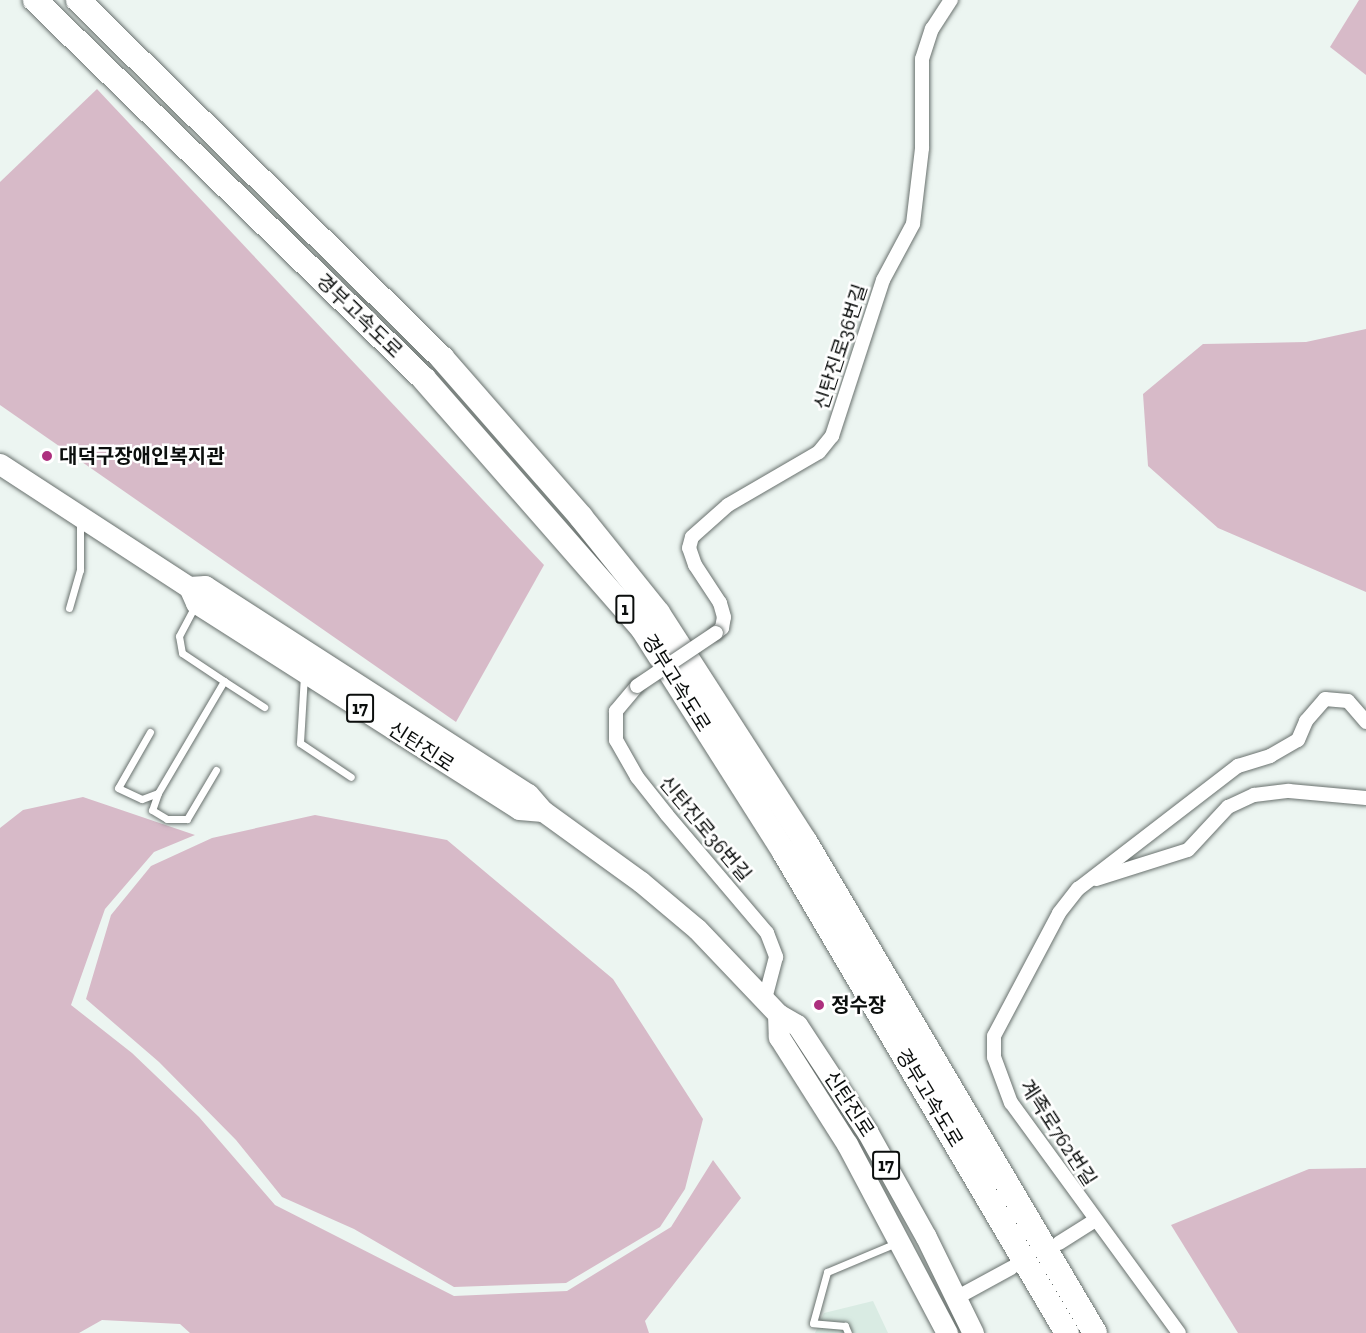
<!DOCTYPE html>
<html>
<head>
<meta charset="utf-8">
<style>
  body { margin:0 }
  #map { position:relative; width:1366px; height:1333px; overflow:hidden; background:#ecf5f1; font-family:"Zilla Slab","Noto Sans KR",serif }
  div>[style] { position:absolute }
  .built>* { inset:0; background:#d9ebe3 }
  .green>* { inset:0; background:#d7bac8 }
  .roads { filter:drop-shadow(0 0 2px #69716e) drop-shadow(0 0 2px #69716e) }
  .lane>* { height:7px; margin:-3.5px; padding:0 3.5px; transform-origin:3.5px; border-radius:3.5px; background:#fff }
  .street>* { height:14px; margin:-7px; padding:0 7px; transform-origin:7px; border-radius:7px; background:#fff }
  .primary>* { height:21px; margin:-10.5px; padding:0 10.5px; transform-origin:10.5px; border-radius:10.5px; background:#fff }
  .highway>* { height:24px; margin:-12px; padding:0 12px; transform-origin:12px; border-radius:12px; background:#fff }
  .bridges { filter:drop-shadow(0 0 2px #69716e) drop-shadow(0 0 2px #69716e) }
  .street-bridge>* { height:14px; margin:-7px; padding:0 7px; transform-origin:7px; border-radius:7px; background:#fff }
  .dots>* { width:16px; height:16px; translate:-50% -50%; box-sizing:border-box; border:3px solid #fff; border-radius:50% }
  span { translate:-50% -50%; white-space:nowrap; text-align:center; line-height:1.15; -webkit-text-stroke:5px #fff; paint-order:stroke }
  .shield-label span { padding:2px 4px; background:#fff; border:2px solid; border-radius:4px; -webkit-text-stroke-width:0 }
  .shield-label { font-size:18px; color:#0b0e0d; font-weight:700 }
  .street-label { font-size:20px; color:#0b0e0d }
  .poi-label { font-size:20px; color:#0b0e0d; font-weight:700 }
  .left { translate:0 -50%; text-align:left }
</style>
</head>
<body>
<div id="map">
  <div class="built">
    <div style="clip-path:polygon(873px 1301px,888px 1333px,815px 1333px,824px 1313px)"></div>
  </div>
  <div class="green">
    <div style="clip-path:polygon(1359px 0,1366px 0,1366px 75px,1330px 47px)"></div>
    <div style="clip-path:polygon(97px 89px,544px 565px,456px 722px,0 405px,0 182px)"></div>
    <div style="clip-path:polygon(1366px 329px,1366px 592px,1218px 528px,1148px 466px,1143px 394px,1203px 344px,1306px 342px)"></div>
    <div style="clip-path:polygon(83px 797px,195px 835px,154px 852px,105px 909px,71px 1005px,132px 1053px,199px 1117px,275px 1205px,454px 1296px,567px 1291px,671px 1227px,713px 1160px,741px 1198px,645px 1321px,649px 1333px,190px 1333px,180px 1324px,102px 1320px,79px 1333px,0 1333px,0 828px,23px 810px)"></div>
    <div style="clip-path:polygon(315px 815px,447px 840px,613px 979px,703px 1119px,685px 1189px,660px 1227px,566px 1283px,454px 1287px,354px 1229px,282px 1197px,236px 1140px,159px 1062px,86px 999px,111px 915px,151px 866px,212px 838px)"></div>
    <div style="clip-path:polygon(1366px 1168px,1366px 1333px,1238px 1333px,1171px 1225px,1309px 1169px)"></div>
  </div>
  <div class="roads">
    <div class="lane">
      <div style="left:69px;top:608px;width:40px;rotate:-74deg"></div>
      <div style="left:80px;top:570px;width:48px;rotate:-90deg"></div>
      <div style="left:304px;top:675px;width:68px;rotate:93.4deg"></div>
      <div style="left:300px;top:743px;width:61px;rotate:33.7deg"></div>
      <div style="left:224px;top:681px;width:48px;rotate:33deg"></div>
      <div style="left:150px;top:732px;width:64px;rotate:119.7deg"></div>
      <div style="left:118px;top:788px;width:26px;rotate:25deg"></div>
      <div style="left:142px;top:799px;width:17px;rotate:-21deg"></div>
      <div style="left:158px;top:793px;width:130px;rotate:-59.5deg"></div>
      <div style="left:224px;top:681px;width:50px;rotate:-146.3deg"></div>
      <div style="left:182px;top:653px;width:17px;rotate:-100deg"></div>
      <div style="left:179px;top:636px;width:34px;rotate:-62deg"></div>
      <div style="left:158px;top:793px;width:18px;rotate:109deg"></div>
      <div style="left:152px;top:810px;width:17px;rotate:31deg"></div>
      <div style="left:167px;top:819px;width:20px"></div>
      <div style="left:187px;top:819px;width:57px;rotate:-59.4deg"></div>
      <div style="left:848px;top:1333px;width:8px;rotate:-113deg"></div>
      <div style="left:845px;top:1326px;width:32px;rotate:-175deg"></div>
      <div style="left:813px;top:1323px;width:53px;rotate:-74.6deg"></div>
      <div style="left:827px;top:1272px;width:75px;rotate:-22.8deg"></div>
    </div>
    <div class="street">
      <div style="left:716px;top:633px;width:8px;rotate:-40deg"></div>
      <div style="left:722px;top:628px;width:11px;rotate:-80deg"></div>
      <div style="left:724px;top:617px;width:15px;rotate:-106deg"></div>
      <div style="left:720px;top:603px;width:45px;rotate:-123.3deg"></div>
      <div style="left:695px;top:565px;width:18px;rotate:-109deg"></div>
      <div style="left:689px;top:548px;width:11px;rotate:-75deg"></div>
      <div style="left:692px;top:537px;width:48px;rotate:-41.6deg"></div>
      <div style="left:728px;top:505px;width:105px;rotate:-30.2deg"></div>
      <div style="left:819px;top:452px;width:21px;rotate:-51deg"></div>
      <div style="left:832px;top:436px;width:164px;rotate:-71.9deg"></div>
      <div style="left:883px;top:280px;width:64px;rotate:-61.8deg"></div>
      <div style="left:913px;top:224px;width:77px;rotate:-83.2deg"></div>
      <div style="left:922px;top:148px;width:89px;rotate:-90deg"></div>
      <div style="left:922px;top:59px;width:32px;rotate:-72deg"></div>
      <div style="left:932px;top:29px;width:35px;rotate:-57deg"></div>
      <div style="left:637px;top:686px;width:33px;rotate:130deg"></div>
      <div style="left:616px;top:711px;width:29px;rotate:90deg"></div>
      <div style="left:616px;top:740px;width:43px;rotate:60.4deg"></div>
      <div style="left:637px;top:777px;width:48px;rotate:51.7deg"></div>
      <div style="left:667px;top:815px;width:155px;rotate:49.7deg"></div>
      <div style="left:767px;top:933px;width:26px;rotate:69deg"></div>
      <div style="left:776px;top:957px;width:43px;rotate:104.7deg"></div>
      <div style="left:1096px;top:879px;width:96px;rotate:-17.5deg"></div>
      <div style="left:1188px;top:850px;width:59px;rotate:-47.1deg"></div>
      <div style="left:1228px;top:807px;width:29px;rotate:-25deg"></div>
      <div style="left:1254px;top:795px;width:35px;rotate:-7deg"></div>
      <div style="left:1289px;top:791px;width:77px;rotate:5.2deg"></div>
      <div style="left:1059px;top:1243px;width:41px;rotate:-32.2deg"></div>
      <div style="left:956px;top:1298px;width:63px;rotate:-28.6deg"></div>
      <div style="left:1179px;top:1333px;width:285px;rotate:-126.1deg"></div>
      <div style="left:1011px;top:1103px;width:49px;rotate:-110.3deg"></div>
      <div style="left:994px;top:1057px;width:21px;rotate:-90deg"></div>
      <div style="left:994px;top:1036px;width:139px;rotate:-62.1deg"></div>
      <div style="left:1059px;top:913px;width:31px;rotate:-52deg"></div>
      <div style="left:1078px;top:889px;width:202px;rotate:-37.6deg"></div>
      <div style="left:1238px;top:766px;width:34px;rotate:-17deg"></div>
      <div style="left:1270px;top:756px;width:32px;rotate:-30deg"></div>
      <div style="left:1298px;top:740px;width:21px;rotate:-67deg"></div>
      <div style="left:1306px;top:721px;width:29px;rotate:-49deg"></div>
      <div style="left:1325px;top:699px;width:23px;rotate:5deg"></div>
      <div style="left:1348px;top:701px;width:28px;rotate:49deg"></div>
    </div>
    <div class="primary">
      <div style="left:0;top:464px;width:225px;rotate:33.1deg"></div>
      <div style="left:189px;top:587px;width:17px;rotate:66deg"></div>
      <div style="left:196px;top:603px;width:383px;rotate:32.5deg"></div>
      <div style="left:519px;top:809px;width:24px;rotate:5deg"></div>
      <div style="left:189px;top:587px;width:16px;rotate:-4deg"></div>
      <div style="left:205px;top:586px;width:384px;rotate:32.8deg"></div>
      <div style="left:528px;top:794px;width:23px;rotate:49deg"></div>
      <div style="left:543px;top:811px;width:121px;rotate:35.9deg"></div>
      <div style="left:641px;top:882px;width:73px;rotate:40deg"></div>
      <div style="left:697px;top:929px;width:117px;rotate:46.4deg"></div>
      <div style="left:778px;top:1014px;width:22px;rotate:30deg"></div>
      <div style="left:797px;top:1025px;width:129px;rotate:56.7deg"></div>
      <div style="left:868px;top:1133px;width:119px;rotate:60.9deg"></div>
      <div style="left:926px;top:1237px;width:107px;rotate:63.9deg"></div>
      <div style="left:778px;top:1014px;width:23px;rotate:88deg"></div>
      <div style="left:779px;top:1037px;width:127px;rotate:57.6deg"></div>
      <div style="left:847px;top:1144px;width:214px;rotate:62.1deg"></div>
    </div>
    <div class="highway">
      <div style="left:35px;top:0;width:543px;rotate:44.25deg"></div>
      <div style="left:424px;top:379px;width:331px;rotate:48.8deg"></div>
      <div style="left:642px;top:628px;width:265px;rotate:57.6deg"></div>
      <div style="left:784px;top:852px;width:558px;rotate:59.53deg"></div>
      <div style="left:78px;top:0;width:511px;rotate:44.52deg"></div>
      <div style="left:442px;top:358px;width:211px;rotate:48.8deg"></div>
      <div style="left:581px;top:517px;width:123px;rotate:51.3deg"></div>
      <div style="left:658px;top:613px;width:271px;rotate:57.2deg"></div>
      <div style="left:805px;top:841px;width:571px;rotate:59.48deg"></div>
    </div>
  </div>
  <div class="bridges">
    <div class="street-bridge">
      <div style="left:637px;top:686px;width:95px;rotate:-33.9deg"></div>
    </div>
  </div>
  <div class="dots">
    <div style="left:47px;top:456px;background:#ad2f7e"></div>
    <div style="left:819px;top:1005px;background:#ad2f7e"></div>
  </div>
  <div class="shield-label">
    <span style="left:625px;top:609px">1</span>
    <span style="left:360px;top:708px">17</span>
    <span style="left:886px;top:1165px">17</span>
  </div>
  <div class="street-label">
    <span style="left:359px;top:316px;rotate:44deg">경부고속도로</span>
    <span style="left:841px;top:347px;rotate:-72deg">신탄진로36번길</span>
    <span style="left:676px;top:683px;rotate:58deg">경부고속도로</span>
    <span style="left:421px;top:747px;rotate:33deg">신탄진로</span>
    <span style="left:705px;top:829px;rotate:50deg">신탄진로36번길</span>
    <span style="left:929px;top:1098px;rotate:59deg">경부고속도로</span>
    <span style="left:849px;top:1104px;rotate:57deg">신탄진로</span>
    <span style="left:1058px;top:1133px;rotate:57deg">계족로762번길</span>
  </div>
  <div class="poi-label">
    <span class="left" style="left:59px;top:456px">대덕구장애인복지관</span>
    <span class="left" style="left:831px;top:1005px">정수장</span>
  </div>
</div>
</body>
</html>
